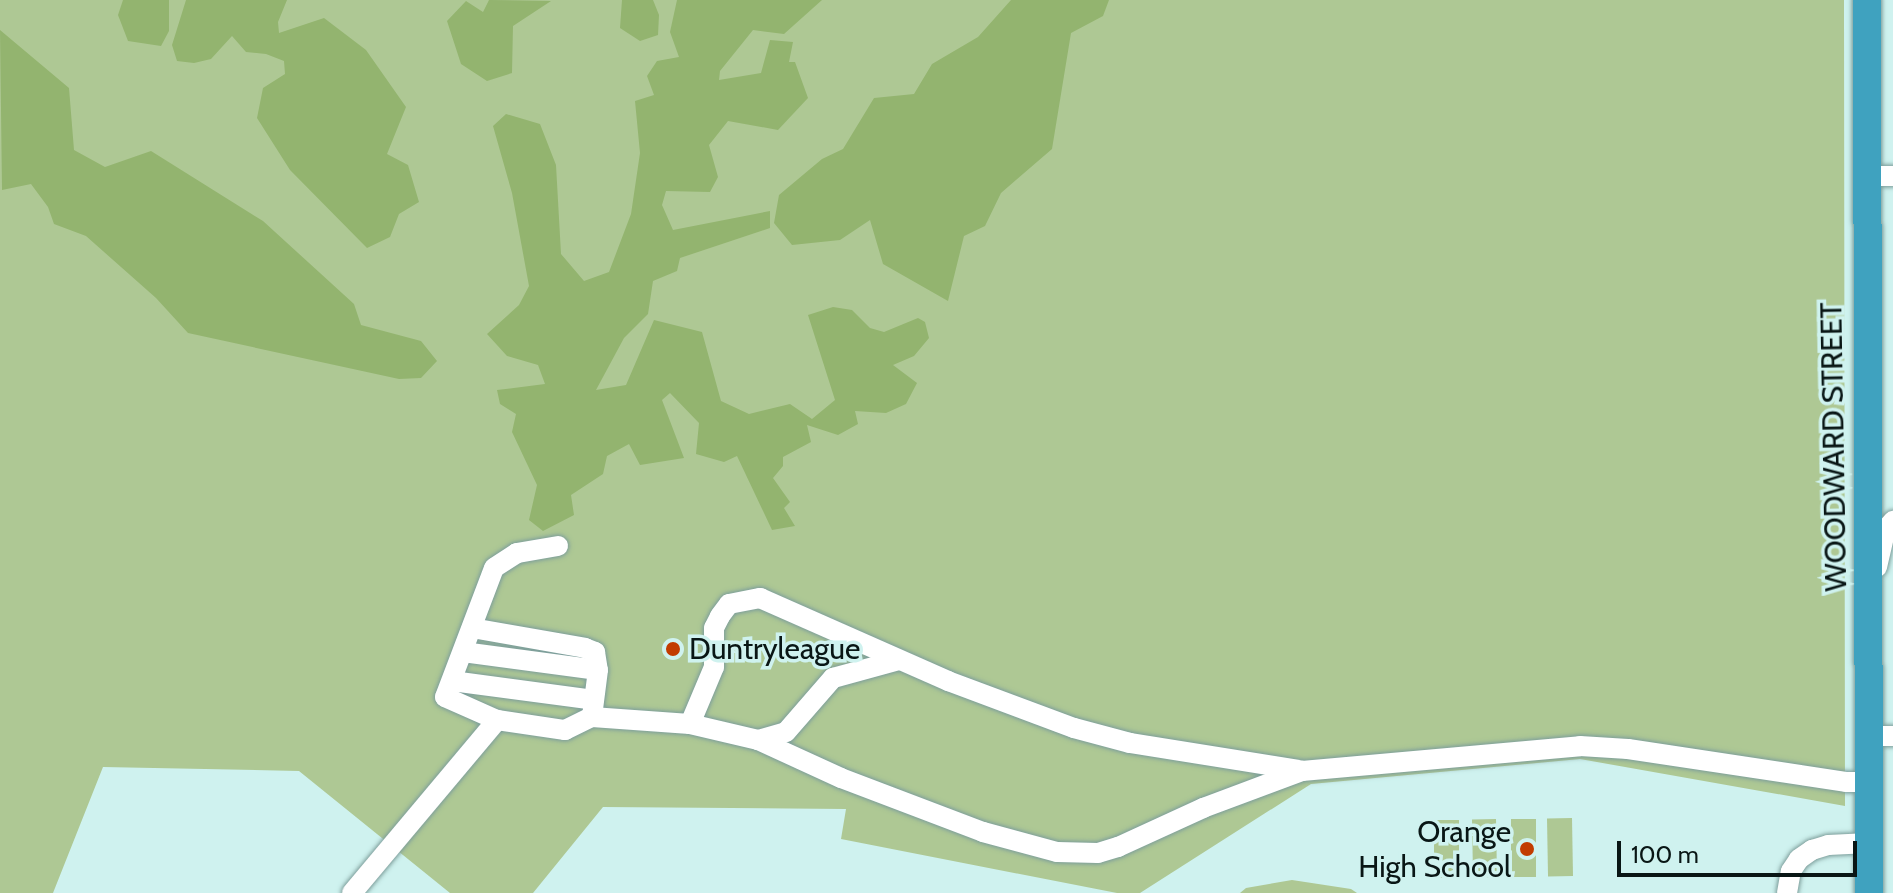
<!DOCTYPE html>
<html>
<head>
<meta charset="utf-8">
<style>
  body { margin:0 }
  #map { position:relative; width:1893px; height:893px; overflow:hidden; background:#cff2ef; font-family:Cabin,sans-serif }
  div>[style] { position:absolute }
  .green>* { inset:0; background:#aec894; transform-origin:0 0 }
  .forest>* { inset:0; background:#93b46f }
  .roads { filter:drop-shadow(0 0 2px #7d9e9b) drop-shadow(0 0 2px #7d9e9b) }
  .minor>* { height:20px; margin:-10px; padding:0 10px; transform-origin:10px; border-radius:10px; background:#fff }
  .highway>* { height:28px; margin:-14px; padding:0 14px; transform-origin:14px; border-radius:14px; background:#3fa2bf }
  .dots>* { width:22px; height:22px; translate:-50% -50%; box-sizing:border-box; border:4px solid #cff2ef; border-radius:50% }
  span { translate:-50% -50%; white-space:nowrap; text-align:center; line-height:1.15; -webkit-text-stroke:7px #cff2ef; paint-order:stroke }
  .street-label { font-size:30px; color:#091615 }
  .poi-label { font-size:30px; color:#091615 }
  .left { translate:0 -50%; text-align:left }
  .right { translate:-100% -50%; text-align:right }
  .scale { position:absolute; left:1617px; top:841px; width:240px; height:36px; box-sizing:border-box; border:4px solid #091615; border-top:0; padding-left:10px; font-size:24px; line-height:28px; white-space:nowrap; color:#091615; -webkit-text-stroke:6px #cff2ef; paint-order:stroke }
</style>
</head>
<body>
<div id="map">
  <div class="green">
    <div style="clip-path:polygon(0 0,1844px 0,1845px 806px,1580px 759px,1311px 784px,1140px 893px,1117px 893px,841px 839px,846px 809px,603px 807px,533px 893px,450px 893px,299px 771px,103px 767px,53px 893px,0 893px)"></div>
    <div style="left:1572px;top:818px;width:58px;height:25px;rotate:89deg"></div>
    <div style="left:1496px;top:819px;width:58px;height:24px;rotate:89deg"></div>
    <div style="left:1511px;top:819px;width:25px;height:58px"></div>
    <div style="left:1434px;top:820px;width:25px;height:58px"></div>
    <div style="clip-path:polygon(1292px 880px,1351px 889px,1357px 893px,1240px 893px,1246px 888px)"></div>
  </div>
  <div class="forest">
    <div style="clip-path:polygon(123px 0,169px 0,169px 31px,161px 46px,128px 41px,118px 15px)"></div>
    <div style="clip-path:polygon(186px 0,287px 0,278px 22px,279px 33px,324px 18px,366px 50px,406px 107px,387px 154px,408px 165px,419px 202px,399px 214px,390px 237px,367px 248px,290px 170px,257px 118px,263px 88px,285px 74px,284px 61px,266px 54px,246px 52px,232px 36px,211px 59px,194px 63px,177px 61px,172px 45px)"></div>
    <div style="clip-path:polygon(489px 0,551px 1px,513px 26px,512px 73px,487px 81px,461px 64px,447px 21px,466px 1px,483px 12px)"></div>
    <div style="clip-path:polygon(622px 0,653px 0,659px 15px,658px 35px,640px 41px,620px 28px)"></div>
    <div style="clip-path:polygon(677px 0,822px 0,784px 34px,753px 30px,720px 71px,719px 80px,761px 73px,770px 40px,793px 42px,789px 62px,795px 62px,808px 98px,778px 130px,728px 121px,709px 145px,718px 177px,710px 192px,666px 191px,662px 205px,673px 230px,770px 211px,770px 228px,680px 258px,677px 271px,653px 281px,648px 314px,624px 338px,596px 390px,626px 385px,654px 320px,702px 332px,721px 401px,749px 414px,790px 404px,812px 419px,835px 400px,808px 315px,833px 307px,852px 310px,870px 328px,884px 332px,918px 318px,925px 322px,929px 338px,914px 356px,893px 365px,917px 383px,906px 404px,886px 413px,855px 411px,858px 424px,838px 435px,807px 425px,811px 442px,783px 457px,783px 466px,773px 478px,790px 502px,784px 508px,795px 526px,772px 530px,737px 456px,724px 462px,696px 454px,699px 423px,670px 393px,662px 400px,684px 458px,640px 465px,629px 444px,607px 456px,603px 474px,571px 495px,574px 515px,543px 531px,529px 520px,537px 485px,512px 432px,516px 414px,500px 404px,497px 390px,545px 384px,538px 365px,507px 356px,487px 334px,519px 305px,529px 286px,512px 193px,493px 126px,506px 114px,540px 124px,556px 165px,561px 254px,584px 281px,609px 272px,631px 214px,640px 153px,635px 101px,654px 95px,647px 76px,657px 61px,679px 57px,670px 32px)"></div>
    <div style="clip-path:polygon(1011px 0,1109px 0,1103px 16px,1071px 33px,1052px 149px,1001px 193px,985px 226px,964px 236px,948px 301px,883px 264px,870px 220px,840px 240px,792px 245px,774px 223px,779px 195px,822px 159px,843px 149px,874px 98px,914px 94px,932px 64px,978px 37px)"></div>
    <div style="clip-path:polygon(0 30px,69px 88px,74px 150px,105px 167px,151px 151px,263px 221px,354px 304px,361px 325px,421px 341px,437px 361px,421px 378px,399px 379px,188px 333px,156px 298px,86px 236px,54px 224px,48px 207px,31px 184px,2px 190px)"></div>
  </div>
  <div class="roads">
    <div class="minor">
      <div style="left:1867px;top:176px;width:26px"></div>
      <div style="left:558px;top:546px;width:42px;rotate:170.3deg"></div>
      <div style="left:517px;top:553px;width:27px;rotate:147deg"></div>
      <div style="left:494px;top:568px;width:138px;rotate:110.8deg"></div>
      <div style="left:445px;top:697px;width:57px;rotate:23.9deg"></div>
      <div style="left:497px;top:720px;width:69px;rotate:8.4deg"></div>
      <div style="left:565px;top:730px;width:30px;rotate:-26deg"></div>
      <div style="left:592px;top:717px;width:98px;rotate:4.1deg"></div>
      <div style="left:690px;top:724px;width:70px;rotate:13.2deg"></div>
      <div style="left:758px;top:740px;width:91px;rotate:24.6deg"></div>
      <div style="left:841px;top:778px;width:152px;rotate:20.8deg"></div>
      <div style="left:983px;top:832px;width:77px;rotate:15.1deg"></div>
      <div style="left:1057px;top:852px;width:41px;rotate:1.4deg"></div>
      <div style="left:1098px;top:853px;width:21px;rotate:-17deg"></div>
      <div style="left:1118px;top:847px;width:94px;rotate:-24.6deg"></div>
      <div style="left:1203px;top:808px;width:106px;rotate:-20.5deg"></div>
      <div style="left:1302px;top:771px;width:279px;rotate:-5.1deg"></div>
      <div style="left:1580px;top:746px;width:48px;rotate:3.6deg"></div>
      <div style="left:1628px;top:749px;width:220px;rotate:8.6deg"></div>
      <div style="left:1846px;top:782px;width:24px"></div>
      <div style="left:1877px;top:567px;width:39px;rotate:-77deg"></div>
      <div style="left:1886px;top:529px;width:11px;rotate:-49deg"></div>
      <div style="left:472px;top:628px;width:115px;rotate:10deg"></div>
      <div style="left:585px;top:648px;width:11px;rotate:22deg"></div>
      <div style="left:595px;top:652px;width:18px;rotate:81deg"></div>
      <div style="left:463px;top:652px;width:136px;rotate:7.6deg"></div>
      <div style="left:598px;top:670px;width:47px;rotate:97.3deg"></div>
      <div style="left:452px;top:681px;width:143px;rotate:7.6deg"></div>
      <div style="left:690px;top:724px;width:62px;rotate:-67.2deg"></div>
      <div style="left:714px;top:667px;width:39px;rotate:-90deg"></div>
      <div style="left:714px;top:628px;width:13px;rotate:-63deg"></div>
      <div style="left:720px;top:616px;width:15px;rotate:-53deg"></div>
      <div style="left:729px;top:604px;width:32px;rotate:-11deg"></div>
      <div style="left:760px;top:598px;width:206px;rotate:23.8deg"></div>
      <div style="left:948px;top:681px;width:134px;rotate:20.5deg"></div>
      <div style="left:1074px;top:728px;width:58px;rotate:15deg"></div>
      <div style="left:1130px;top:743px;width:170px;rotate:9.1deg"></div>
      <div style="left:1870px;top:736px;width:23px"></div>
      <div style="left:758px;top:740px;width:29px;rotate:-16deg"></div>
      <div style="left:786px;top:732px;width:72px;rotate:-49deg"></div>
      <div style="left:833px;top:678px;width:68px;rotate:-15.3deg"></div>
      <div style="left:352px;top:893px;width:226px;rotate:-50deg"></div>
      <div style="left:1787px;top:893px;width:22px;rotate:-80deg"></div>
      <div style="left:1791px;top:871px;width:14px;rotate:-56deg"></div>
      <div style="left:1799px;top:859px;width:16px;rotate:-35deg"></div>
      <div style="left:1812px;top:850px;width:17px;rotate:-17deg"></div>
      <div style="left:1828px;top:845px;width:41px;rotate:-2.8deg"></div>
    </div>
    <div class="highway">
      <div style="left:1867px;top:0;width:893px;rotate:89.87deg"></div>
    </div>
  </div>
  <div class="dots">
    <div style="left:673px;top:649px;background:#c23c00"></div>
    <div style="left:1527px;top:849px;background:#c23c00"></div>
  </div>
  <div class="street-label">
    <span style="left:1834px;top:447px;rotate:-91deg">WOODWARD STREET</span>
  </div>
  <div class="poi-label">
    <span class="left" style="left:689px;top:649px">Duntryleague</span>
    <span class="right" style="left:1511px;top:849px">Orange<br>High School</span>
  </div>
  <div class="scale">100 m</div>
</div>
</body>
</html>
